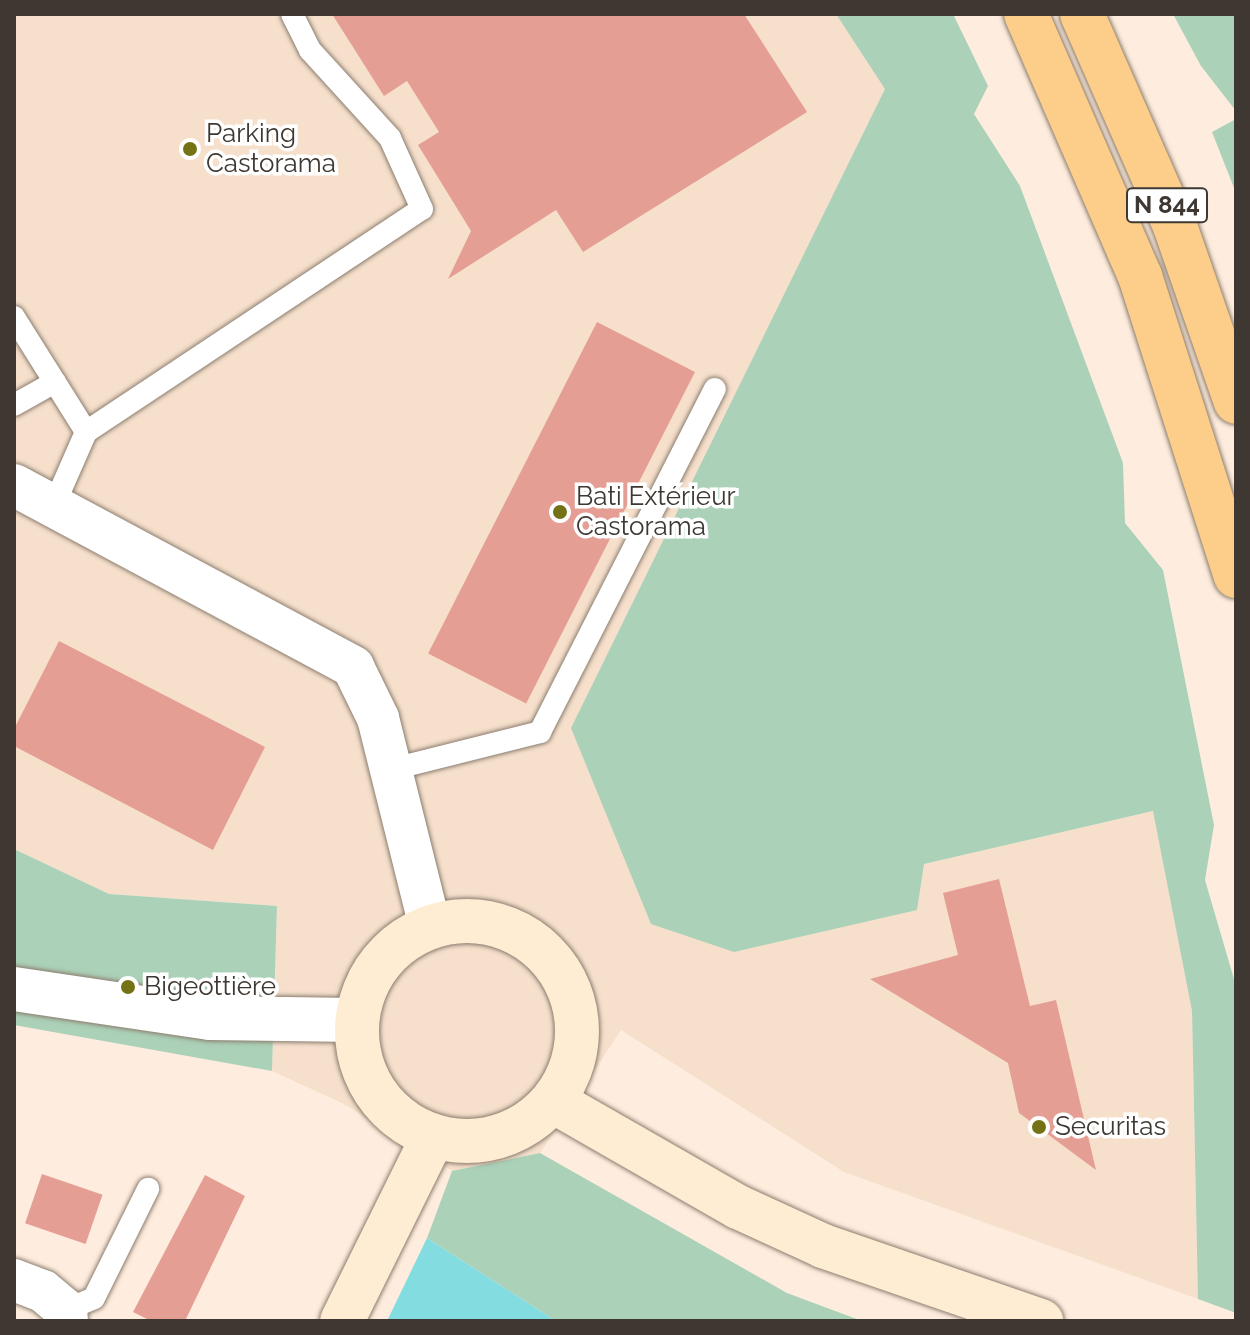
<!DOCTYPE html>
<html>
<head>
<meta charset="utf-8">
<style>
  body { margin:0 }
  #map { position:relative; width:1250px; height:1335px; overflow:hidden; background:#feedde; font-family:Raleway,sans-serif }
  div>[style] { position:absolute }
  .built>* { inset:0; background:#f6e0cc }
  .green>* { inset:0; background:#abd1b8 }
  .water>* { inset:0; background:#83dde0 }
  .building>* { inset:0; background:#e49e94; transform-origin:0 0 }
  .roads { filter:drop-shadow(0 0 2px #8c7d6f) drop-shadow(0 0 2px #8c7d6f) }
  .service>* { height:22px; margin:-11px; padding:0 11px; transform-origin:11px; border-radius:11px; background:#fff }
  .minor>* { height:42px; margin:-21px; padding:0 21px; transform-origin:21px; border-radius:21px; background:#fff }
  .tertiary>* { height:44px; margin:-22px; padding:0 22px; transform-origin:22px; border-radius:22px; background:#fff }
  .secondary>* { height:44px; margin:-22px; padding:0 22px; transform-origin:22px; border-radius:22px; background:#feecd3 }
  .secondary>.ring { margin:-22px; padding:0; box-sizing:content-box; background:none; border:44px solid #feecd3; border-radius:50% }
  .trunk>* { height:44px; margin:-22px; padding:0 22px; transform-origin:22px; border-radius:22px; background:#fcce8a }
  .dots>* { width:22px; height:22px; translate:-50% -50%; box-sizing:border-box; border:4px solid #fff; border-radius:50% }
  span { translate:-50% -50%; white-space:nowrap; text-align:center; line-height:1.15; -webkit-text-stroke:7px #fff; paint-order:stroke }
  .shield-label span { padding:2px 6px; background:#fff; border:2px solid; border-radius:6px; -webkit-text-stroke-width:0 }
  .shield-label { font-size:24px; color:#3f3832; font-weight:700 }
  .poi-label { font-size:26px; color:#3f3832 }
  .left { translate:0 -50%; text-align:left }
  .frame { position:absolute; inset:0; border:16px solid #3f3832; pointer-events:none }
</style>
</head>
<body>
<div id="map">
  <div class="built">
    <div style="clip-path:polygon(14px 14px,836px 14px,886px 88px,571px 728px,924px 864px,1154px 811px,1192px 1011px,1198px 1299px,844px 1172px,621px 1030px,540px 1153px,452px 1171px,342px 1103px,272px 1071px,277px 906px,109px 894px,14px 849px)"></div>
  </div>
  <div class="green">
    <div style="clip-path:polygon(836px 14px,953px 14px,988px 86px,974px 114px,1020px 186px,1123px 463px,1125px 523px,1163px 570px,1214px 825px,1205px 880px,1236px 986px,1236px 1313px,1198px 1299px,1192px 1011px,1153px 811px,924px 864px,917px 910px,734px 952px,651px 924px,571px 728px,885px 89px)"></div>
    <div style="clip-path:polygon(1173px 14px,1236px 14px,1236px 111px,1201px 66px)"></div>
    <div style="clip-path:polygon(1236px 119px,1236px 193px,1212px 132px)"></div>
    <div style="clip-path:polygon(14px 849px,109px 894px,277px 906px,272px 1071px,14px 1025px)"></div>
    <div style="clip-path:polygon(540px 1153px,787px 1293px,862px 1321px,556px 1321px,427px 1238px,452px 1171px)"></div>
  </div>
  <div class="water">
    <div style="clip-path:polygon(427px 1238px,556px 1321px,387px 1321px)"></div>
  </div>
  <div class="building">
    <div style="clip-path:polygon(332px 14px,744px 14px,807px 112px,583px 252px,556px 210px,448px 279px,471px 231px,418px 145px,439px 132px,407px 81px,384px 96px)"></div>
    <div style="left:597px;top:322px;width:110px;height:372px;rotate:27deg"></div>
    <div style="clip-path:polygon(59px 641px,265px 747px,213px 850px,14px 746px,14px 729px)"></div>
    <div style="clip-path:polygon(999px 879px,1030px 1006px,1056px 1000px,1096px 1170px,1019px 1113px,1008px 1063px,870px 979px,958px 955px,943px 893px)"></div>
    <div style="left:42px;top:1174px;width:64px;height:52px;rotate:19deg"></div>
    <div style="clip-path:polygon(205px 1175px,245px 1196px,185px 1321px,151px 1321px,133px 1312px)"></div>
  </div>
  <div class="roads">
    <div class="service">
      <div style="left:14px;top:317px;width:136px;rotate:57.9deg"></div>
      <div style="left:14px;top:405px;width:47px;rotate:-29.3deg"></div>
      <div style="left:54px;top:505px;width:80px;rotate:-66.3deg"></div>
      <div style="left:86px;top:432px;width:403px;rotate:-33.6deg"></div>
      <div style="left:422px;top:209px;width:78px;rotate:-114.3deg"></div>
      <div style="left:390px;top:138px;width:119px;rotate:-132.3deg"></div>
      <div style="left:310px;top:50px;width:40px;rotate:-116.6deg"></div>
      <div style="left:389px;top:770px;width:156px;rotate:-14.1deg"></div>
      <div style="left:540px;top:732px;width:385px;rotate:-63deg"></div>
      <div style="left:66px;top:1310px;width:30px;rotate:-23deg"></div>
      <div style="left:94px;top:1298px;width:122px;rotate:-63.6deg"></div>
    </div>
    <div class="minor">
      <div style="left:14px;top:485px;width:385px;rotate:28.2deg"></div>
      <div style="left:353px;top:667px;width:57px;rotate:63.9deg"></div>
      <div style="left:378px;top:718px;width:214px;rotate:76deg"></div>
      <div style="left:14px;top:1280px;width:31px;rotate:21deg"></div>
      <div style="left:43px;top:1291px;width:30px;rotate:40deg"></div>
      <div style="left:66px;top:1310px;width:11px;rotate:85deg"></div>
    </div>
    <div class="tertiary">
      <div style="left:14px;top:989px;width:198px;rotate:8.4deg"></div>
      <div style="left:210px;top:1018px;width:146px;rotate:0.8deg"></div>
    </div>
    <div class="secondary">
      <div class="ring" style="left:357px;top:921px;width:176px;height:176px"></div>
      <div style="left:553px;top:1101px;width:213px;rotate:29.8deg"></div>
      <div style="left:738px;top:1207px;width:94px;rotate:24.6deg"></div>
      <div style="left:823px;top:1246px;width:231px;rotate:19deg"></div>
      <div style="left:342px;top:1321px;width:205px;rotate:-63.7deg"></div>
    </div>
    <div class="trunk">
      <div style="left:1026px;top:14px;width:286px;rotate:66.5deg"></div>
      <div style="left:1140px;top:276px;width:315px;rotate:72.3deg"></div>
      <div style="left:1082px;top:14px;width:232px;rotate:66.3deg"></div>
      <div style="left:1175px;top:226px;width:186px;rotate:70.9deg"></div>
    </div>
  </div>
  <div class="dots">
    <div style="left:190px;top:149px;background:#757215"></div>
    <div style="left:560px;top:512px;background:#757215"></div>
    <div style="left:128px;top:987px;background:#757215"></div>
    <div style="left:1039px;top:1127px;background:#757215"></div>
  </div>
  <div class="shield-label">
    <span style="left:1167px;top:205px">N 844</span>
  </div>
  <div class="poi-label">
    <span class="left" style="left:206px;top:149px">Parking<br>Castorama</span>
    <span class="left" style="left:576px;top:512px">Bati Extérieur<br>Castorama</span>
    <span class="left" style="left:144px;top:987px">Bigeottière</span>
    <span class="left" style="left:1055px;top:1127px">Securitas</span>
  </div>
  <div class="frame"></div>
</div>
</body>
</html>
